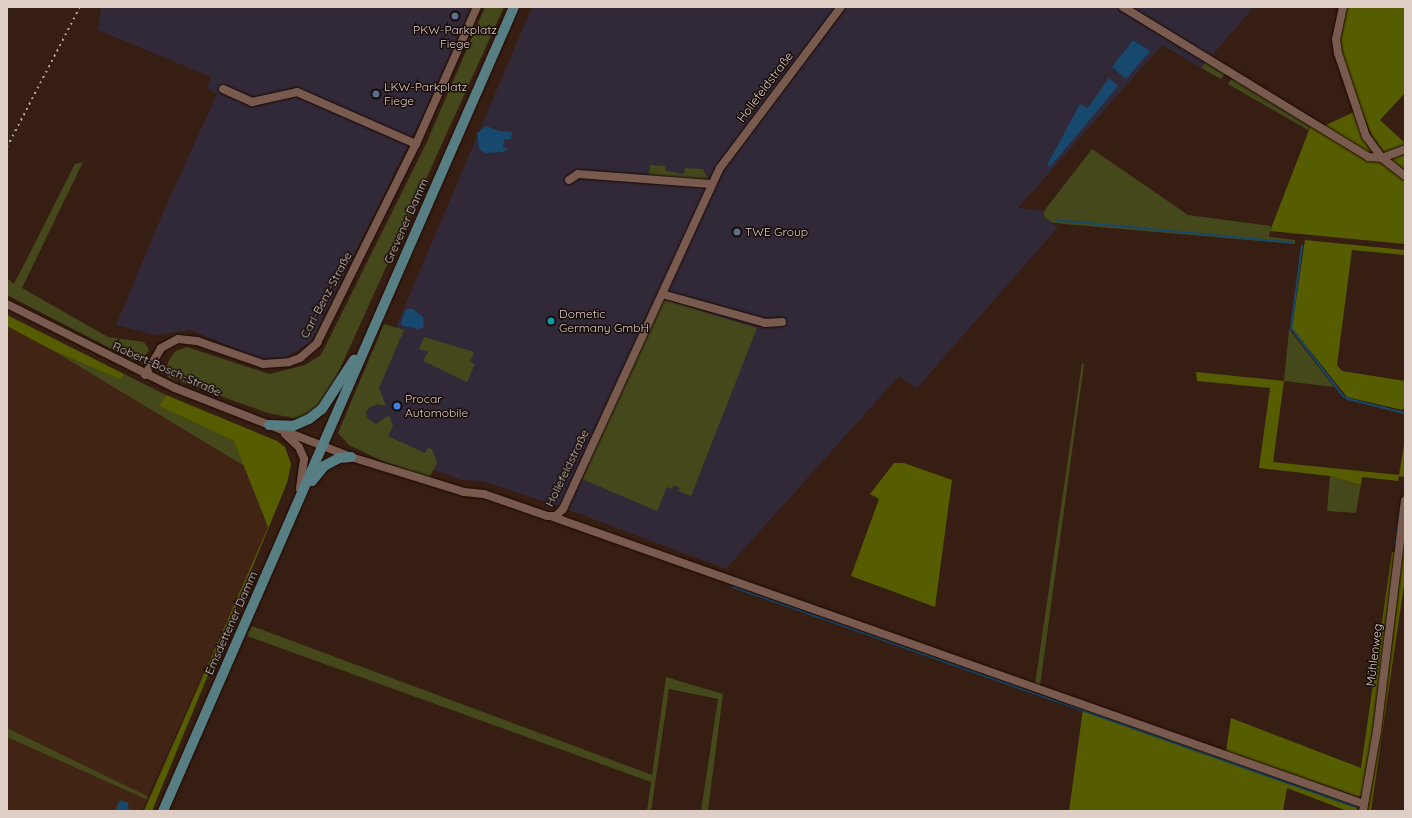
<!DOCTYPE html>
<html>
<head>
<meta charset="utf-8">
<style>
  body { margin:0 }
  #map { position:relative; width:1412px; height:818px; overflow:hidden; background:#361e12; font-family:Quicksand,sans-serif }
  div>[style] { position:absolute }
  .commercial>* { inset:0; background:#312938 }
  .built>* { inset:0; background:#422414 }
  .green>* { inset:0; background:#44481b }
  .forest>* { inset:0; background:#565c00 }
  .water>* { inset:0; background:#16496d }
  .stream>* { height:2px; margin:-1px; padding:0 1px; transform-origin:1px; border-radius:1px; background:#16496d }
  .roads { filter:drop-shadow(0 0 1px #1d0701) drop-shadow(0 0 1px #1d0701) }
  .minor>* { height:8px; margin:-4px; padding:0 4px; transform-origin:4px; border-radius:4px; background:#785b4e }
  .major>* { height:10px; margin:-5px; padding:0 5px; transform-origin:5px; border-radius:5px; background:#567e83 }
  .rail>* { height:2px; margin-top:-1px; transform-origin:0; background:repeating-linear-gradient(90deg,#b6a39a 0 2px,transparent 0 6px) }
  .dots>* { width:11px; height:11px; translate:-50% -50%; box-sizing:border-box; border:2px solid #160b07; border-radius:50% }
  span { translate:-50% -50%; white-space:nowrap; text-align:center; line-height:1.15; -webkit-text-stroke:3px #160b07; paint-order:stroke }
  .poi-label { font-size:12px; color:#dfcec6 }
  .left { translate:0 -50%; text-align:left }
  .street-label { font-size:12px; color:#dfcec6 }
  .frame { position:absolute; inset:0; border:8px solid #dfcec6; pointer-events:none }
</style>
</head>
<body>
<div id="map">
  <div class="commercial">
    <div style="clip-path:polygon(101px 7px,471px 7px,426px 109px,311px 342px,285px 358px,261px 359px,190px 330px,155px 335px,116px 325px,165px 208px,217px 94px,207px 88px,211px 77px,98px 30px)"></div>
    <div style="clip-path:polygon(532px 7px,1254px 7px,1201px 68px,1162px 45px,1018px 208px,1044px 211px,1044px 217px,1058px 227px,916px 389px,899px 376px,726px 569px,556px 505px,482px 481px,462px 480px,348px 440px)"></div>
  </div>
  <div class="built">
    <div style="clip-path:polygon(7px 316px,246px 467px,268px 527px,141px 811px,7px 811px)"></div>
  </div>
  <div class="green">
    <div style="clip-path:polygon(485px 7px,504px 7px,324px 404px,310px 415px,293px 418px,268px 413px,168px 377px,165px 372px,169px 360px,176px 351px,187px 347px,269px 374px,305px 365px,321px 355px,426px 144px)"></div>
    <div style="clip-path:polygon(1207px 61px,1226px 73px,1221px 79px,1201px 68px)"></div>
    <div style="clip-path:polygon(1233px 77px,1311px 125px,1308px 130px,1228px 84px)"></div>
    <div style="clip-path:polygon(1092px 149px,1188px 215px,1271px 226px,1269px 237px,1295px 240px,1295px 244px,1053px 223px,1044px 217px,1044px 211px)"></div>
    <div style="clip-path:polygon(83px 162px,22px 288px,108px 337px,144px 342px,149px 350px,143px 359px,133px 360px,7px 295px,7px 278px,14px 284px,75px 164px)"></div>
    <div style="clip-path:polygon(650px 165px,665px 166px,666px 171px,684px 174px,685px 168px,703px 169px,708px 179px,649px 176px)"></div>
    <div style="clip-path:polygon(662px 299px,757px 328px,691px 496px,678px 491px,680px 488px,674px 485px,672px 489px,667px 487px,657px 511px,582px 479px)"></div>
    <div style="clip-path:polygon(384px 324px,404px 330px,379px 388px,386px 406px,378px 404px,370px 407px,366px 412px,367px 418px,376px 424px,389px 415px,393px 426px,388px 436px,425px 453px,428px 448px,432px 449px,437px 463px,429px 478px,380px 460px,349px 445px,338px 433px)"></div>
    <div style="clip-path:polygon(1289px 329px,1334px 387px,1284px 381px)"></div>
    <div style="clip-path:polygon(424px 337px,474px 352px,470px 362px,475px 364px,467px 382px,423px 361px,428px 352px,419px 349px)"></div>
    <div style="clip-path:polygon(54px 351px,121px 380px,124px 374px,166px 395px,159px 406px,234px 441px,246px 467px)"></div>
    <div style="clip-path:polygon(1082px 363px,1084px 364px,1040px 686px,1035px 684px)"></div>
    <div style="clip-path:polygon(1330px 476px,1361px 485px,1356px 513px,1327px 511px)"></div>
    <div style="clip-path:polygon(252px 626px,652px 775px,666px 677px,723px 694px,708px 811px,701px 811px,718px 699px,669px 689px,651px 811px,647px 811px,651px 782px,247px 636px)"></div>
    <div style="clip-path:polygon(7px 728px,147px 796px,148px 800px,7px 737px)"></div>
  </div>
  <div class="forest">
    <div style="clip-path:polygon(1346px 7px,1405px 7px,1405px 93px,1380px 120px,1405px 143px,1405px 146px,1385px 154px,1371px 134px,1346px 71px,1339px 41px)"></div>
    <div style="clip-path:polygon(1354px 112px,1363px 137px,1373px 153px,1363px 151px,1324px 126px)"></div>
    <div style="clip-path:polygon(1311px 125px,1382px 160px,1405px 179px,1405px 244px,1270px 231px)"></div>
    <div style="clip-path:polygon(1405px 153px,1405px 172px,1391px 161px,1394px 157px)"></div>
    <div style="clip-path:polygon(1305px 240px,1405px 250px,1405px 255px,1352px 250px,1337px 365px,1342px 371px,1405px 381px,1405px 408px,1402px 410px,1347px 397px,1292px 328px)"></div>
    <div style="clip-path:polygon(7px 315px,124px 374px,121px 380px,54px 351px,7px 326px)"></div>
    <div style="clip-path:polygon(1196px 372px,1284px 381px,1273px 462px,1399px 475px,1405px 439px,1405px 477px,1399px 476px,1398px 481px,1362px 477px,1361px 485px,1330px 476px,1259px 468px,1270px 388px,1197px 381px)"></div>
    <div style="clip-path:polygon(166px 395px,277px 441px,285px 447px,291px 464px,287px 483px,152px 811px,144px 811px,268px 527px,234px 441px,159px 406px)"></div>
    <div style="clip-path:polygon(894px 463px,904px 463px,952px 480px,935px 607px,851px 576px,879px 499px,870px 494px)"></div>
    <div style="clip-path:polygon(1405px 517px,1405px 578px,1371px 811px,1367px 811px)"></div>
    <div style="clip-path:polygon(1392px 552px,1396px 552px,1365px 793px,1359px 797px,1226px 751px,1231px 718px,1361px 768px)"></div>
    <div style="clip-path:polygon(1083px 709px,1353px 804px,1358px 807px,1357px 811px,1347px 811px,1287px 788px,1283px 811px,1069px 811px)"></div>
  </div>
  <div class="water">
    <div style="clip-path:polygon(1133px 40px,1150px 51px,1126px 79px,1112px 67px)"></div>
    <div style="clip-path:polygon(1109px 78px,1118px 86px,1050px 167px,1047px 165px,1080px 104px,1088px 108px)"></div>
    <div style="clip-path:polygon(486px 126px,499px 131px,512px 132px,511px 139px,504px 140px,503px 147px,508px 148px,503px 152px,485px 153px,479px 149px,477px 133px)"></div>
    <div style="clip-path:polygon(406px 309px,413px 309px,423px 317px,424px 327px,419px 329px,403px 326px,401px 323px)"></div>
    <div style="clip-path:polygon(120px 800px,128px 803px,129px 811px,115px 811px)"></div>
  </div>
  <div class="stream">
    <div style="left:1056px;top:220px;width:238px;rotate:5.5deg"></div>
    <div style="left:1302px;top:246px;width:83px;rotate:97.6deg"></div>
    <div style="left:1291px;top:328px;width:86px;rotate:52.6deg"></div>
    <div style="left:1343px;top:396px;width:6px;rotate:31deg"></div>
    <div style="left:1348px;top:399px;width:58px;rotate:14deg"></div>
    <div style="left:1395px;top:544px;width:37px;rotate:-82deg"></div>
    <div style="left:733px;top:587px;width:661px;rotate:19.45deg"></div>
  </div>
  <div class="roads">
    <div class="minor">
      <div style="left:1123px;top:7px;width:288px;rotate:31.4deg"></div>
      <div style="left:1369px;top:157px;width:13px;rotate:4deg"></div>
      <div style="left:1382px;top:158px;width:25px;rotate:-21deg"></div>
      <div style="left:1343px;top:7px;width:33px;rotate:102deg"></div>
      <div style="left:1336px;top:39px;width:14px;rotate:82deg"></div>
      <div style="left:1338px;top:53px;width:88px;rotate:71.4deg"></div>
      <div style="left:1366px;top:136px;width:27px;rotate:54deg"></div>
      <div style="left:1382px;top:158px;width:29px;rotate:38deg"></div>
      <div style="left:223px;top:89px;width:32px;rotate:24deg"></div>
      <div style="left:252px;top:102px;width:46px;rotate:-12.5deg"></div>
      <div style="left:297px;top:92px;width:130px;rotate:23.6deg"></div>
      <div style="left:569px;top:180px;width:11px;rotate:-34deg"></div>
      <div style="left:578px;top:174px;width:133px;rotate:4.3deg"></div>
      <div style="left:662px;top:294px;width:107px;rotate:15.7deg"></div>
      <div style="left:765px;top:323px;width:17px;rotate:-3deg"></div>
      <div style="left:7px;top:304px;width:188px;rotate:26.6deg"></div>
      <div style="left:175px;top:388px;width:189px;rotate:21.4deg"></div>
      <div style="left:351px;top:457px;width:118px;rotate:17.2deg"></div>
      <div style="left:464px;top:492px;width:20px;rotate:6deg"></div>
      <div style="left:484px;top:494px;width:67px;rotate:19.2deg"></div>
      <div style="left:547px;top:516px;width:9px"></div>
      <div style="left:556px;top:516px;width:10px;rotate:-45deg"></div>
      <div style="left:563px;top:509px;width:375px;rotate:-65.3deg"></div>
      <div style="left:720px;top:168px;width:201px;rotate:-53.1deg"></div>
      <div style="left:145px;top:375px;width:31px;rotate:-59deg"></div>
      <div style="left:161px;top:348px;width:19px;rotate:-28deg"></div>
      <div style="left:178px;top:339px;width:19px;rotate:6deg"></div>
      <div style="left:197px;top:341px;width:70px;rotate:19.2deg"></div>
      <div style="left:263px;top:364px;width:26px;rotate:-4deg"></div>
      <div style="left:289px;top:362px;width:12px;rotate:-20deg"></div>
      <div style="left:300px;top:358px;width:23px;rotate:-41deg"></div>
      <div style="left:317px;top:343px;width:222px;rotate:-63.6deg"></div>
      <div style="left:416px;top:144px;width:150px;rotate:-66deg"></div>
      <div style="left:285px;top:434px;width:19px;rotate:43deg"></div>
      <div style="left:299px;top:447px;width:13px;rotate:67deg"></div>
      <div style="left:304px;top:459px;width:30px;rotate:98deg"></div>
      <div style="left:553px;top:517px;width:860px;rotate:19.49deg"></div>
      <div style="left:1363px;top:811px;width:81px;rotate:-80.1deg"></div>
      <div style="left:1377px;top:731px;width:232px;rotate:-83.1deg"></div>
    </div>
    <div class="major">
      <div style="left:269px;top:425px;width:24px;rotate:2deg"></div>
      <div style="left:293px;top:426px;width:17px;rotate:-24deg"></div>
      <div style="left:309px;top:419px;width:16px;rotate:-38deg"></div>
      <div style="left:322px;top:409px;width:59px;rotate:-56.9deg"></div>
      <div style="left:312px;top:481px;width:19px;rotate:-51deg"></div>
      <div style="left:324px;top:466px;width:17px;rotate:-28deg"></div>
      <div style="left:339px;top:458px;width:12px;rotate:-5deg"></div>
      <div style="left:163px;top:811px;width:877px;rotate:-66.42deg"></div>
    </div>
  </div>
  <div class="rail">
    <div style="left:7px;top:147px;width:158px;rotate:-62.5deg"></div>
  </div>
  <div class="dots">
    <div style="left:455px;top:16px;background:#5c6f8a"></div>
    <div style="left:376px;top:94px;background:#5c6f8a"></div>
    <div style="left:737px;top:232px;background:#5c6f8a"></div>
    <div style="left:551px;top:321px;background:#0f9aa8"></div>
    <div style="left:397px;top:406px;background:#3f7fe0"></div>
  </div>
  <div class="poi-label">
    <span style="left:455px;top:37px">PKW-Parkplatz<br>Fiege</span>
    <span class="left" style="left:384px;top:94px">LKW-Parkplatz<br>Fiege</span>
    <span class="left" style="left:745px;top:232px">TWE Group</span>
    <span class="left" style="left:559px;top:321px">Dometic<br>Germany GmbH</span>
    <span class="left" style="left:405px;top:406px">Procar<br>Automobile</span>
  </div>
  <div class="street-label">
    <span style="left:765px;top:87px;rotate:-53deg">Hollefeldstraße</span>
    <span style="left:406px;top:221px;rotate:-66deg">Grevener Damm</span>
    <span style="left:326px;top:295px;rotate:-62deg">Carl-Benz-Straße</span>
    <span style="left:167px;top:369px;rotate:24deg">Robert-Bosch-Straße</span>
    <span style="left:567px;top:468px;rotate:-64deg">Hollefeldstraße</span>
    <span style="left:231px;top:623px;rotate:-66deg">Emsdettener Damm</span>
    <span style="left:1374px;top:655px;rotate:-83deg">Mühlenweg</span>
  </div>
  <div class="frame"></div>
</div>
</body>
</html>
